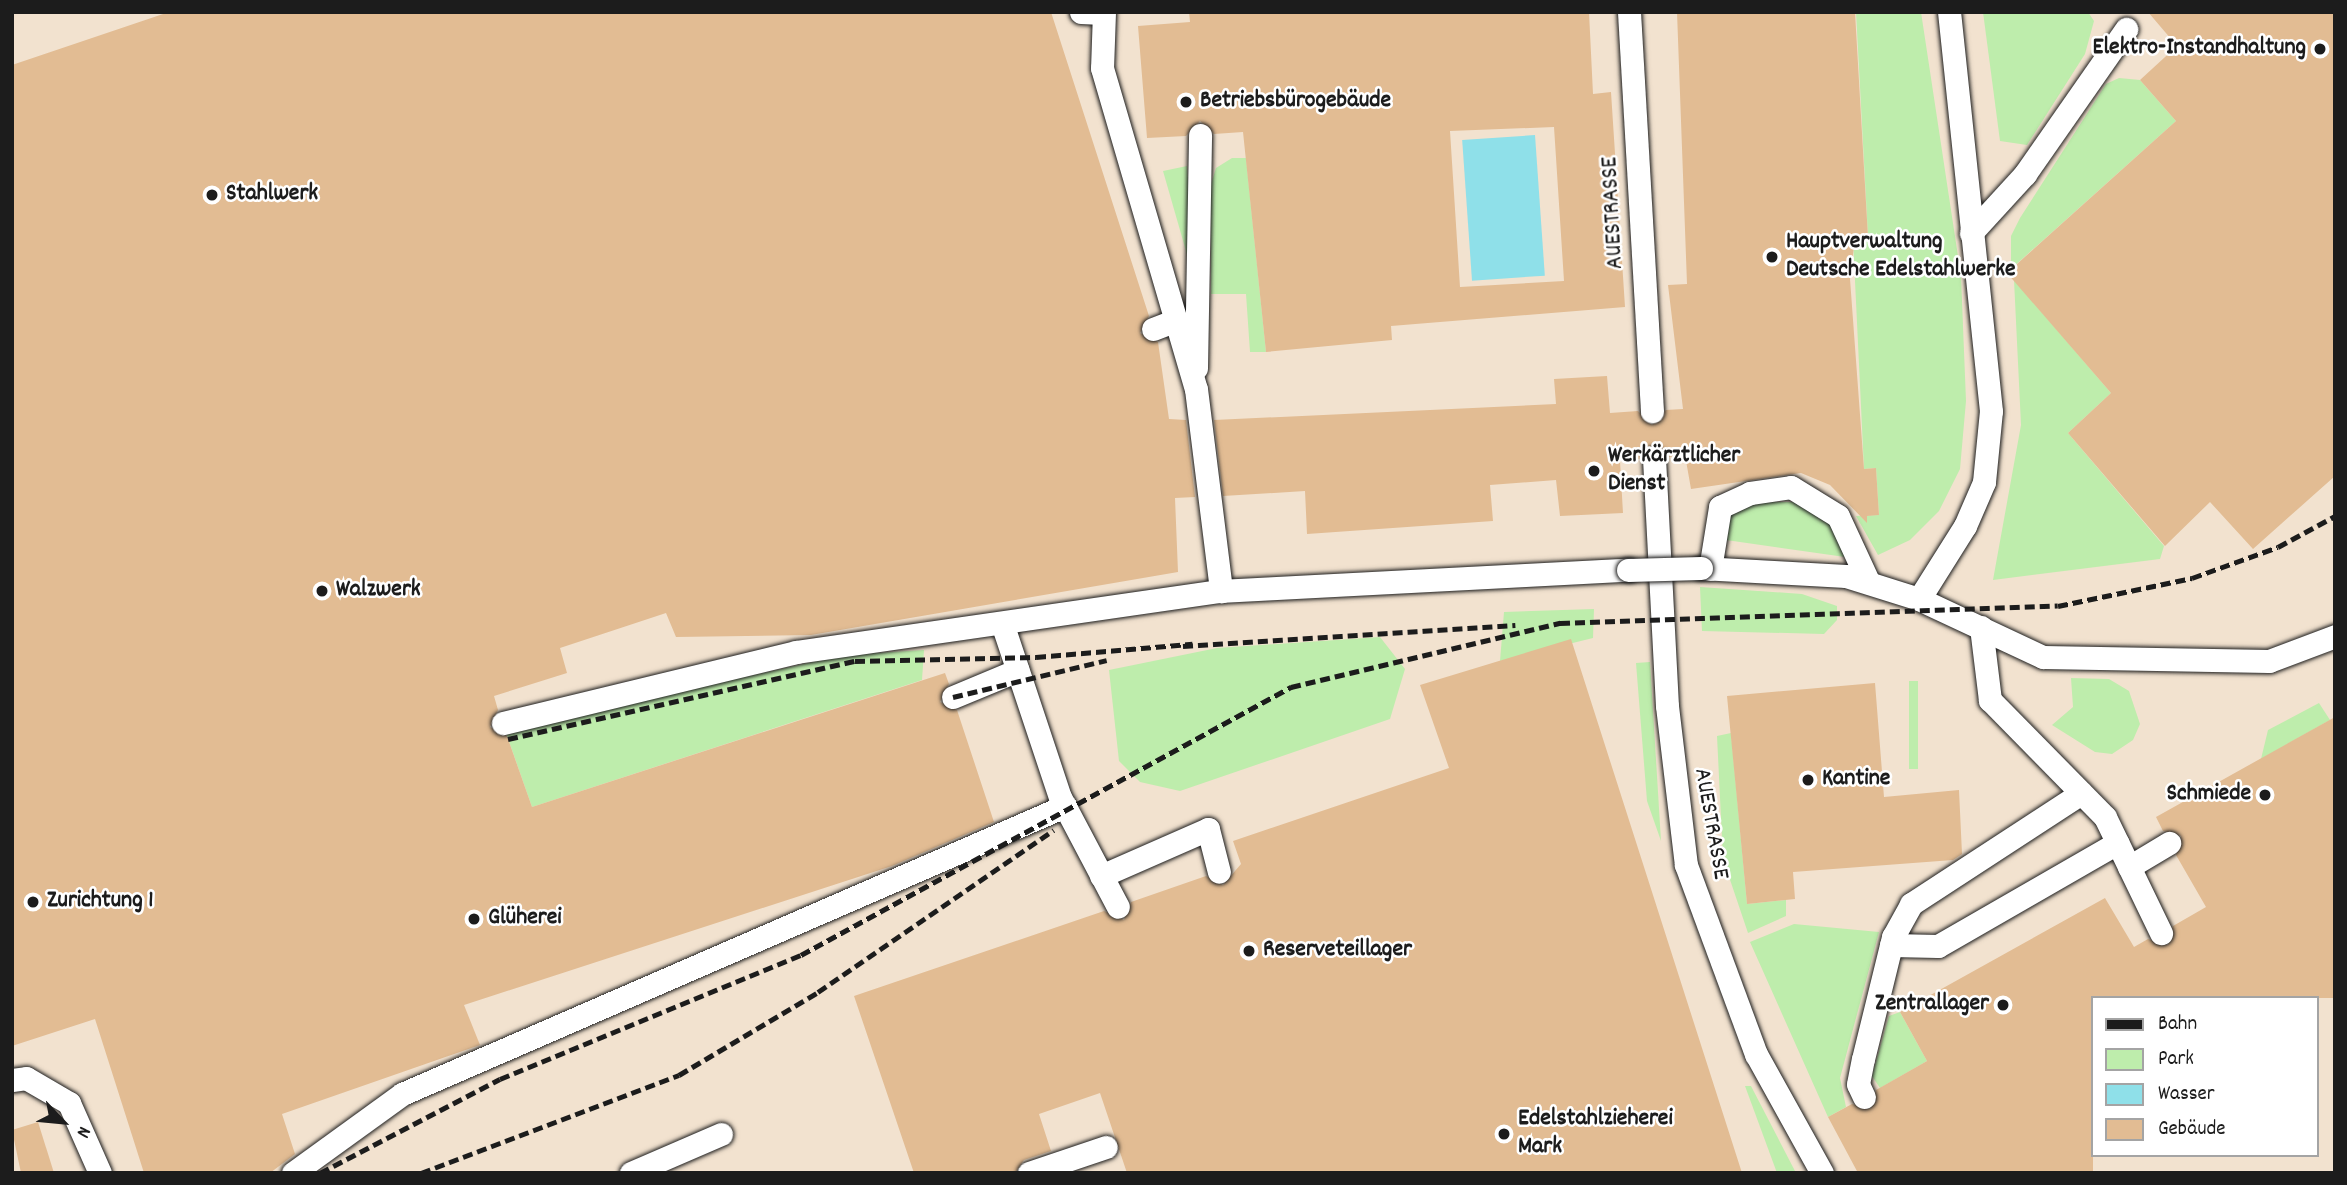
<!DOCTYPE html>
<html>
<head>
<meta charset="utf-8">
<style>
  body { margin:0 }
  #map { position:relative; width:2347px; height:1185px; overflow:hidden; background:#f9f2e9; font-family:Dekko,sans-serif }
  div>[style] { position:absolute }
  .built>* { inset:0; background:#f2e2cf }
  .green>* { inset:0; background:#beedac; transform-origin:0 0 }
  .water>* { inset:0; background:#8fe0e9; transform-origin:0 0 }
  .building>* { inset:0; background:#e2bc93 }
  .roads { filter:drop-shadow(0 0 2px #1c1c1c) drop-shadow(0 0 2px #1c1c1c) }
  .service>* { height:23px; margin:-11.5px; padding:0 11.5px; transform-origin:11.5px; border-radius:11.5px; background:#fff }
  .rail>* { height:5px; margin-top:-2.5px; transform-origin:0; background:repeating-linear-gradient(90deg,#1c1c1c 0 10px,transparent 0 15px) }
  .bridges { filter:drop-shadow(0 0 2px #1c1c1c) drop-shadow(0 0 2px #1c1c1c) }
  .service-bridge>* { height:23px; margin:-11.5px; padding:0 11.5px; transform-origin:11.5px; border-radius:11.5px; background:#fff }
  .dots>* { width:19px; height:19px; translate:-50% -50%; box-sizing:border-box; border:4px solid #fff; border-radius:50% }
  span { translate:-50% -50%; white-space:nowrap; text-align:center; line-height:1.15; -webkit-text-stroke:5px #fff; paint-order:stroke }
  .poi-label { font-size:24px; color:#1c1c1c; font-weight:700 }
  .right { translate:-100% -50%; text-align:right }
  .left { translate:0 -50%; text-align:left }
  .street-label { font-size:24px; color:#1c1c1c }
  .frame { position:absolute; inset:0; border:14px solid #1c1c1c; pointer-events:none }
  .legend { position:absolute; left:2091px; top:996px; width:228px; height:161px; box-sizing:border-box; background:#fff; border:2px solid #a4a4a4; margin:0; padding:9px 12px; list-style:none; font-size:21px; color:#1c1c1c }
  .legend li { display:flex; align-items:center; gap:14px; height:35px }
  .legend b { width:35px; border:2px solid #a4a4a4 }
  .north { position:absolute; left:28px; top:1087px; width:70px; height:70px; -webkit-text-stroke:5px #fff; paint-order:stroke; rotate:116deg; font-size:19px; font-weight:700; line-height:28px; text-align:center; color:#1c1c1c }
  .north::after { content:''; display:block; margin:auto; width:24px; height:32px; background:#1c1c1c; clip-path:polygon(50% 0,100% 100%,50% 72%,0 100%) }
</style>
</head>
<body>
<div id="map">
  <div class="built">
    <div style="clip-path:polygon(evenodd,12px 12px,2335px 12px,2335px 1173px,12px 1173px,12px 12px,2093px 998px,2317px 998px,2317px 1155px,2093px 1155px,2093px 998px)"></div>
  </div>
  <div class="green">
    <div style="clip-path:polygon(1856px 12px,1921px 12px,1961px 276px,1966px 401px,1960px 469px,1939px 511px,1910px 540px,1878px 555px,1856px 516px,1879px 515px,1876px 468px,1864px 469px,1853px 239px,1868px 237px)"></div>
    <div style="clip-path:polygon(1983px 12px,2088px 12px,2094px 21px,2085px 54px,2027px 145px,2000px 141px)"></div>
    <div style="clip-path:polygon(2119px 78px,2140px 80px,2176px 121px,2011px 269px,2011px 236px,2020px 218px,2106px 84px)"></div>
    <div style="clip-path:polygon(1232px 158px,1246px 158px,1266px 352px,1250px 352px,1246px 294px,1211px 294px,1211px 184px,1216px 168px)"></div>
    <div style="clip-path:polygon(1187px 166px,1194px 252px,1188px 258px,1163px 171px)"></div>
    <div style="clip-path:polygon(2014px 280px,2111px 393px,2068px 433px,2164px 546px,2160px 559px,1993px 580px,2021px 425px)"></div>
    <div style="clip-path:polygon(1757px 502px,1805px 502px,1827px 517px,1845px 557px,1726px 540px,1730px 510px)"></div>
    <div style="clip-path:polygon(1700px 587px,1802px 594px,1837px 606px,1837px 620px,1824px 634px,1702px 631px)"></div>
    <div style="clip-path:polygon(1594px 609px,1593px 638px,1500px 661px,1504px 612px)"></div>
    <div style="clip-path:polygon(1380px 637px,1405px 669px,1390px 719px,1180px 791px,1140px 782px,1119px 761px,1109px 670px,1217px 648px)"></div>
    <div style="clip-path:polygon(924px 650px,922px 680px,532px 807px,505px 730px,844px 655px)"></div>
    <div style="clip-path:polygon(1650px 662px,1661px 841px,1647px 801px,1636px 663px)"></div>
    <div style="clip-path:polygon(2071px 678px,2109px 679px,2129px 691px,2140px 724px,2133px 740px,2112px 754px,2095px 752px,2052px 725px,2073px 707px)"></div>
    <div style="left:1909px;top:681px;width:9px;height:88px"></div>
    <div style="clip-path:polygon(2319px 703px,2330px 720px,2261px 759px,2268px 730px)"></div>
    <div style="clip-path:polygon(1731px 733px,1747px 904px,1786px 900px,1786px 916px,1748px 933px,1723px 859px,1717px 736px)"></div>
    <div style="clip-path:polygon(1794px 924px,1879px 932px,1840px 1078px,1846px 1107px,1828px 1117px,1750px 942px)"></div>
    <div style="clip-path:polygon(1900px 1012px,1927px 1061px,1880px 1088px,1872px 1076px,1889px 1016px)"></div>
    <div style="clip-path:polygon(1745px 1086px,1751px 1086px,1796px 1173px,1777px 1173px)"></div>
  </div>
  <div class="water">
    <div style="left:1535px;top:135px;width:141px;height:73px;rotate:86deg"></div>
  </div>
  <div class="building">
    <div style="clip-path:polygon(169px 12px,1051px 12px,1149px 316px,1140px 333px,1158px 342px,1169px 419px,1186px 420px,1195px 497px,1175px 498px,1178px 572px,811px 635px,676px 637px,666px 613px,560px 648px,567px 673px,494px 696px,498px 710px,490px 727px,507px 736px,532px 807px,945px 673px,949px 684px,940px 702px,957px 710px,994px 822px,892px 866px,464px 1005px,480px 1045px,282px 1114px,295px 1154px,270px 1173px,144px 1173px,95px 1019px,12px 1046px,12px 65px)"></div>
    <div style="clip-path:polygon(evenodd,1189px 12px,1589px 12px,1593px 94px,1611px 92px,1625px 307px,1391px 326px,1392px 340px,1266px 352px,1243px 132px,1214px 134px,1200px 121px,1186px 136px,1147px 138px,1138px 26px,1190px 22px,1189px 12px,1554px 127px,1564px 281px,1460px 287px,1450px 131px,1554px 127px)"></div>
    <div style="clip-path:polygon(1677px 12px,1855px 12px,1868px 237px,1855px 238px,1850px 279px,1864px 469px,1876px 468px,1879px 515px,1867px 516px,1867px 523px,1830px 485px,1801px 473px,1691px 489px,1685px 455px,1668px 457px,1654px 444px,1640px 459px,1620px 461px,1623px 513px,1560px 516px,1556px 480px,1490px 485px,1493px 521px,1307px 534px,1305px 491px,1223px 496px,1214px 420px,1556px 404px,1554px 379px,1607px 376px,1610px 413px,1638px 411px,1652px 425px,1666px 410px,1683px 409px,1668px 285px,1687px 284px)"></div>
    <div style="clip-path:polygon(2148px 12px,2335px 12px,2335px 476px,2253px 549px,2210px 502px,2165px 546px,2068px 433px,2111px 393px,2007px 273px,2176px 121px,2140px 80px,2177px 46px)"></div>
    <div style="clip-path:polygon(1571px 639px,1742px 1173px,1127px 1173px,1100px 1093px,1039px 1114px,1051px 1151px,1024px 1160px,1015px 1173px,914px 1173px,854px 996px,1104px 911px,1124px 920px,1131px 902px,1206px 876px,1223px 885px,1241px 864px,1233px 841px,1449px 768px,1420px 685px)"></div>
    <div style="clip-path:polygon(1875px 683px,1884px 797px,1959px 790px,1962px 854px,1953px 860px,1793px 872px,1795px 899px,1747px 904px,1727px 696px)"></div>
    <div style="clip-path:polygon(2335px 717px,2335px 998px,2093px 998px,2093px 1173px,1858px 1173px,1828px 1117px,1852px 1104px,1870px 1109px,1876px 1090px,1927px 1061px,1900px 1012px,2105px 898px,2134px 947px,2148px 939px,2168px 945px,2173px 926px,2206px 907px,2176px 855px,2181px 836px,2163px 831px,2156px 817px)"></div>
    <div style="clip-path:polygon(38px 1122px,54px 1173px,21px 1173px,12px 1130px)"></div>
  </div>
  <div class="roads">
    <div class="service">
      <div style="left:1081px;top:12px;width:21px;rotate:3deg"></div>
      <div style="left:1104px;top:12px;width:56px;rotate:92deg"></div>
      <div style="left:1102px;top:68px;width:334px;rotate:73.7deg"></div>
      <div style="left:1196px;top:389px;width:204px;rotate:82.9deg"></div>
      <div style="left:1629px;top:12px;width:400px;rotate:86.7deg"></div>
      <div style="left:1971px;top:233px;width:80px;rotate:-47.5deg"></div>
      <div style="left:2025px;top:174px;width:177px;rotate:-55.1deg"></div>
      <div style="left:1153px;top:329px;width:25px;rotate:-21deg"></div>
      <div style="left:1196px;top:368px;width:233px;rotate:-89deg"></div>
      <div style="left:1654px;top:458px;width:248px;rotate:87deg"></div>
      <div style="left:1667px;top:706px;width:160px;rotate:83.2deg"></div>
      <div style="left:1686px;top:865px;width:202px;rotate:69.7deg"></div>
      <div style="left:1756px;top:1054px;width:136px;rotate:61deg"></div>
      <div style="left:1701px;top:568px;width:145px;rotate:3.2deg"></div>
      <div style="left:1846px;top:576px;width:77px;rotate:17.5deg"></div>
      <div style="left:1919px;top:599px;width:86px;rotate:-57.8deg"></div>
      <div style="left:1965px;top:526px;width:48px;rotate:-66.6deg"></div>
      <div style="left:1984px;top:482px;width:71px;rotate:-84.4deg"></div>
      <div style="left:1991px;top:411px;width:401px;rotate:-96deg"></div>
      <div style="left:1710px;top:569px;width:63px;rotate:-80.8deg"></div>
      <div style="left:1720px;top:507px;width:33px;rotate:-25deg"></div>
      <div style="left:1750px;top:493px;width:41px;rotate:-8.3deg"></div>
      <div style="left:1791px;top:487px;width:55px;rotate:31.7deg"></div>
      <div style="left:1838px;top:516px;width:72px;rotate:65.2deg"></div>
      <div style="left:1919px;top:599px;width:137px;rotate:25.1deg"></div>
      <div style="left:2043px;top:657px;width:226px;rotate:1deg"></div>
      <div style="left:2269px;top:661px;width:71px;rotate:-20.7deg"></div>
      <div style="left:1003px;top:626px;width:180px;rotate:71.6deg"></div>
      <div style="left:1060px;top:797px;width:124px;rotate:62.2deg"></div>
      <div style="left:1981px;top:627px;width:74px;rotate:83deg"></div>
      <div style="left:1990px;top:700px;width:164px;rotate:45.5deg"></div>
      <div style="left:2105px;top:817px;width:129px;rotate:64.2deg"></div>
      <div style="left:953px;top:697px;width:70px;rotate:-22.6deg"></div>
      <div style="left:503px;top:723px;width:301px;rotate:-13.6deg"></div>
      <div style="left:796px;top:652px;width:429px;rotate:-8.2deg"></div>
      <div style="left:1221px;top:591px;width:408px;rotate:-3deg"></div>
      <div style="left:2129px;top:867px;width:47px;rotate:-31deg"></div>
      <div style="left:1101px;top:876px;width:117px;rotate:-23.7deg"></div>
      <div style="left:1208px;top:829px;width:44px;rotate:75.7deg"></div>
      <div style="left:1891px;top:945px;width:47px;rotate:1.2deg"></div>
      <div style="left:1938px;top:946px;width:207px;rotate:-29.9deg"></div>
      <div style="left:12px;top:1080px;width:14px;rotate:-8deg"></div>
      <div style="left:26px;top:1078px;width:50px;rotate:30.2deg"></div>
      <div style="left:69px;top:1103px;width:77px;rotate:66.1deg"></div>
      <div style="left:1864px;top:1097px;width:14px;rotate:-115deg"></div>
      <div style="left:1858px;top:1084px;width:25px;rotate:-79deg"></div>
      <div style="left:1863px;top:1059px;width:126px;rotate:-76.2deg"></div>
      <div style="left:1893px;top:937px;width:38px;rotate:-61deg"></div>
      <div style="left:1911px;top:904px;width:203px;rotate:-33.1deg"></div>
      <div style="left:293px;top:1173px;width:135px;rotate:-35.9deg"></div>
      <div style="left:402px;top:1094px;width:723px;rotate:-23.48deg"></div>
      <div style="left:631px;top:1173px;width:98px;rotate:-23.4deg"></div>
      <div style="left:1029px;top:1173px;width:81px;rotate:-18.7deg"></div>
    </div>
  </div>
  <div class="rail">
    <div style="left:1183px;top:646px;width:333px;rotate:-3.6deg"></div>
    <div style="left:953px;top:697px;width:158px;rotate:-13.5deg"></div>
    <div style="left:508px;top:739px;width:356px;rotate:-12.7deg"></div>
    <div style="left:855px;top:661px;width:181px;rotate:-1.3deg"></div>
    <div style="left:1036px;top:657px;width:157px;rotate:-4.8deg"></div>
    <div style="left:320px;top:1173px;width:203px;rotate:-27.6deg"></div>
    <div style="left:500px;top:1079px;width:326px;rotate:-22.4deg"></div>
    <div style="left:801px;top:955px;width:559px;rotate:-28.68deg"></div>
    <div style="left:1291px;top:687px;width:277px;rotate:-13.4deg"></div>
    <div style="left:1560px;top:623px;width:498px;rotate:-2deg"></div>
    <div style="left:2058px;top:606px;width:137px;rotate:-11.8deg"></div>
    <div style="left:2192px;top:578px;width:91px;rotate:-19.8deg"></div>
    <div style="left:2278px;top:547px;width:65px;rotate:-28.5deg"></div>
    <div style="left:421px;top:1173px;width:276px;rotate:-20.8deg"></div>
    <div style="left:679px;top:1075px;width:162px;rotate:-30.8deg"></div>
    <div style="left:818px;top:992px;width:286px;rotate:-34.5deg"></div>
  </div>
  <div class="bridges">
    <div class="service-bridge">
      <div style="left:1628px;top:570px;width:73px;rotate:-1.6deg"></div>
    </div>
  </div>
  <div class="dots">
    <div style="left:2320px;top:49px;background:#1c1c1c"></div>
    <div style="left:1186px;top:102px;background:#1c1c1c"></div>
    <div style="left:212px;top:195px;background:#1c1c1c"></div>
    <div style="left:1772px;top:257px;background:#1c1c1c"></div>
    <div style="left:1594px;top:471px;background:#1c1c1c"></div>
    <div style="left:322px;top:591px;background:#1c1c1c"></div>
    <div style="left:1808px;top:780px;background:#1c1c1c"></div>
    <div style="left:2265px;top:795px;background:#1c1c1c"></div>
    <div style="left:33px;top:902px;background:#1c1c1c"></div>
    <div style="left:474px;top:919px;background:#1c1c1c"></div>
    <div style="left:1249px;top:951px;background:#1c1c1c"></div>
    <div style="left:2003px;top:1005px;background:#1c1c1c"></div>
    <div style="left:1504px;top:1134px;background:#1c1c1c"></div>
  </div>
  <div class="poi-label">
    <span class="right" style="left:2306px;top:49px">Elektro-Instandhaltung</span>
    <span class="left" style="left:1200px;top:102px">Betriebsbürogebäude</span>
    <span class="left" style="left:226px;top:195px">Stahlwerk</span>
    <span class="left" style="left:1786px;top:257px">Hauptverwaltung<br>Deutsche Edelstahlwerke</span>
    <span class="left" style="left:1608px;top:471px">Werkärztlicher<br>Dienst</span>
    <span class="left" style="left:336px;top:591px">Walzwerk</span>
    <span class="left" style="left:1822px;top:780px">Kantine</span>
    <span class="right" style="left:2251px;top:795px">Schmiede</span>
    <span class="left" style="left:47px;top:902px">Zurichtung 1</span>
    <span class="left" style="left:488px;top:919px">Glüherei</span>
    <span class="left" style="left:1263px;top:951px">Reserveteillager</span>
    <span class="right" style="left:1989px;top:1005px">Zentrallager</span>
    <span class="left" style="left:1518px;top:1134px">Edelstahlzieherei<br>Mark</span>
  </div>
  <div class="street-label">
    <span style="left:1614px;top:213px;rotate:-93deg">AUESTRASSE</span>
    <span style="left:1710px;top:824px;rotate:80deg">AUESTRASSE</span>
  </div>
  <div class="frame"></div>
  <ul class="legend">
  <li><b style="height:9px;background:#1c1c1c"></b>Bahn</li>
  <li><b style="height:19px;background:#beedac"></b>Park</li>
  <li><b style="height:19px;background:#8fe0e9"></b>Wasser</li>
  <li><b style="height:19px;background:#e2bc93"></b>Gebäude</li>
  </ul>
  <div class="north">N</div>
</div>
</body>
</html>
